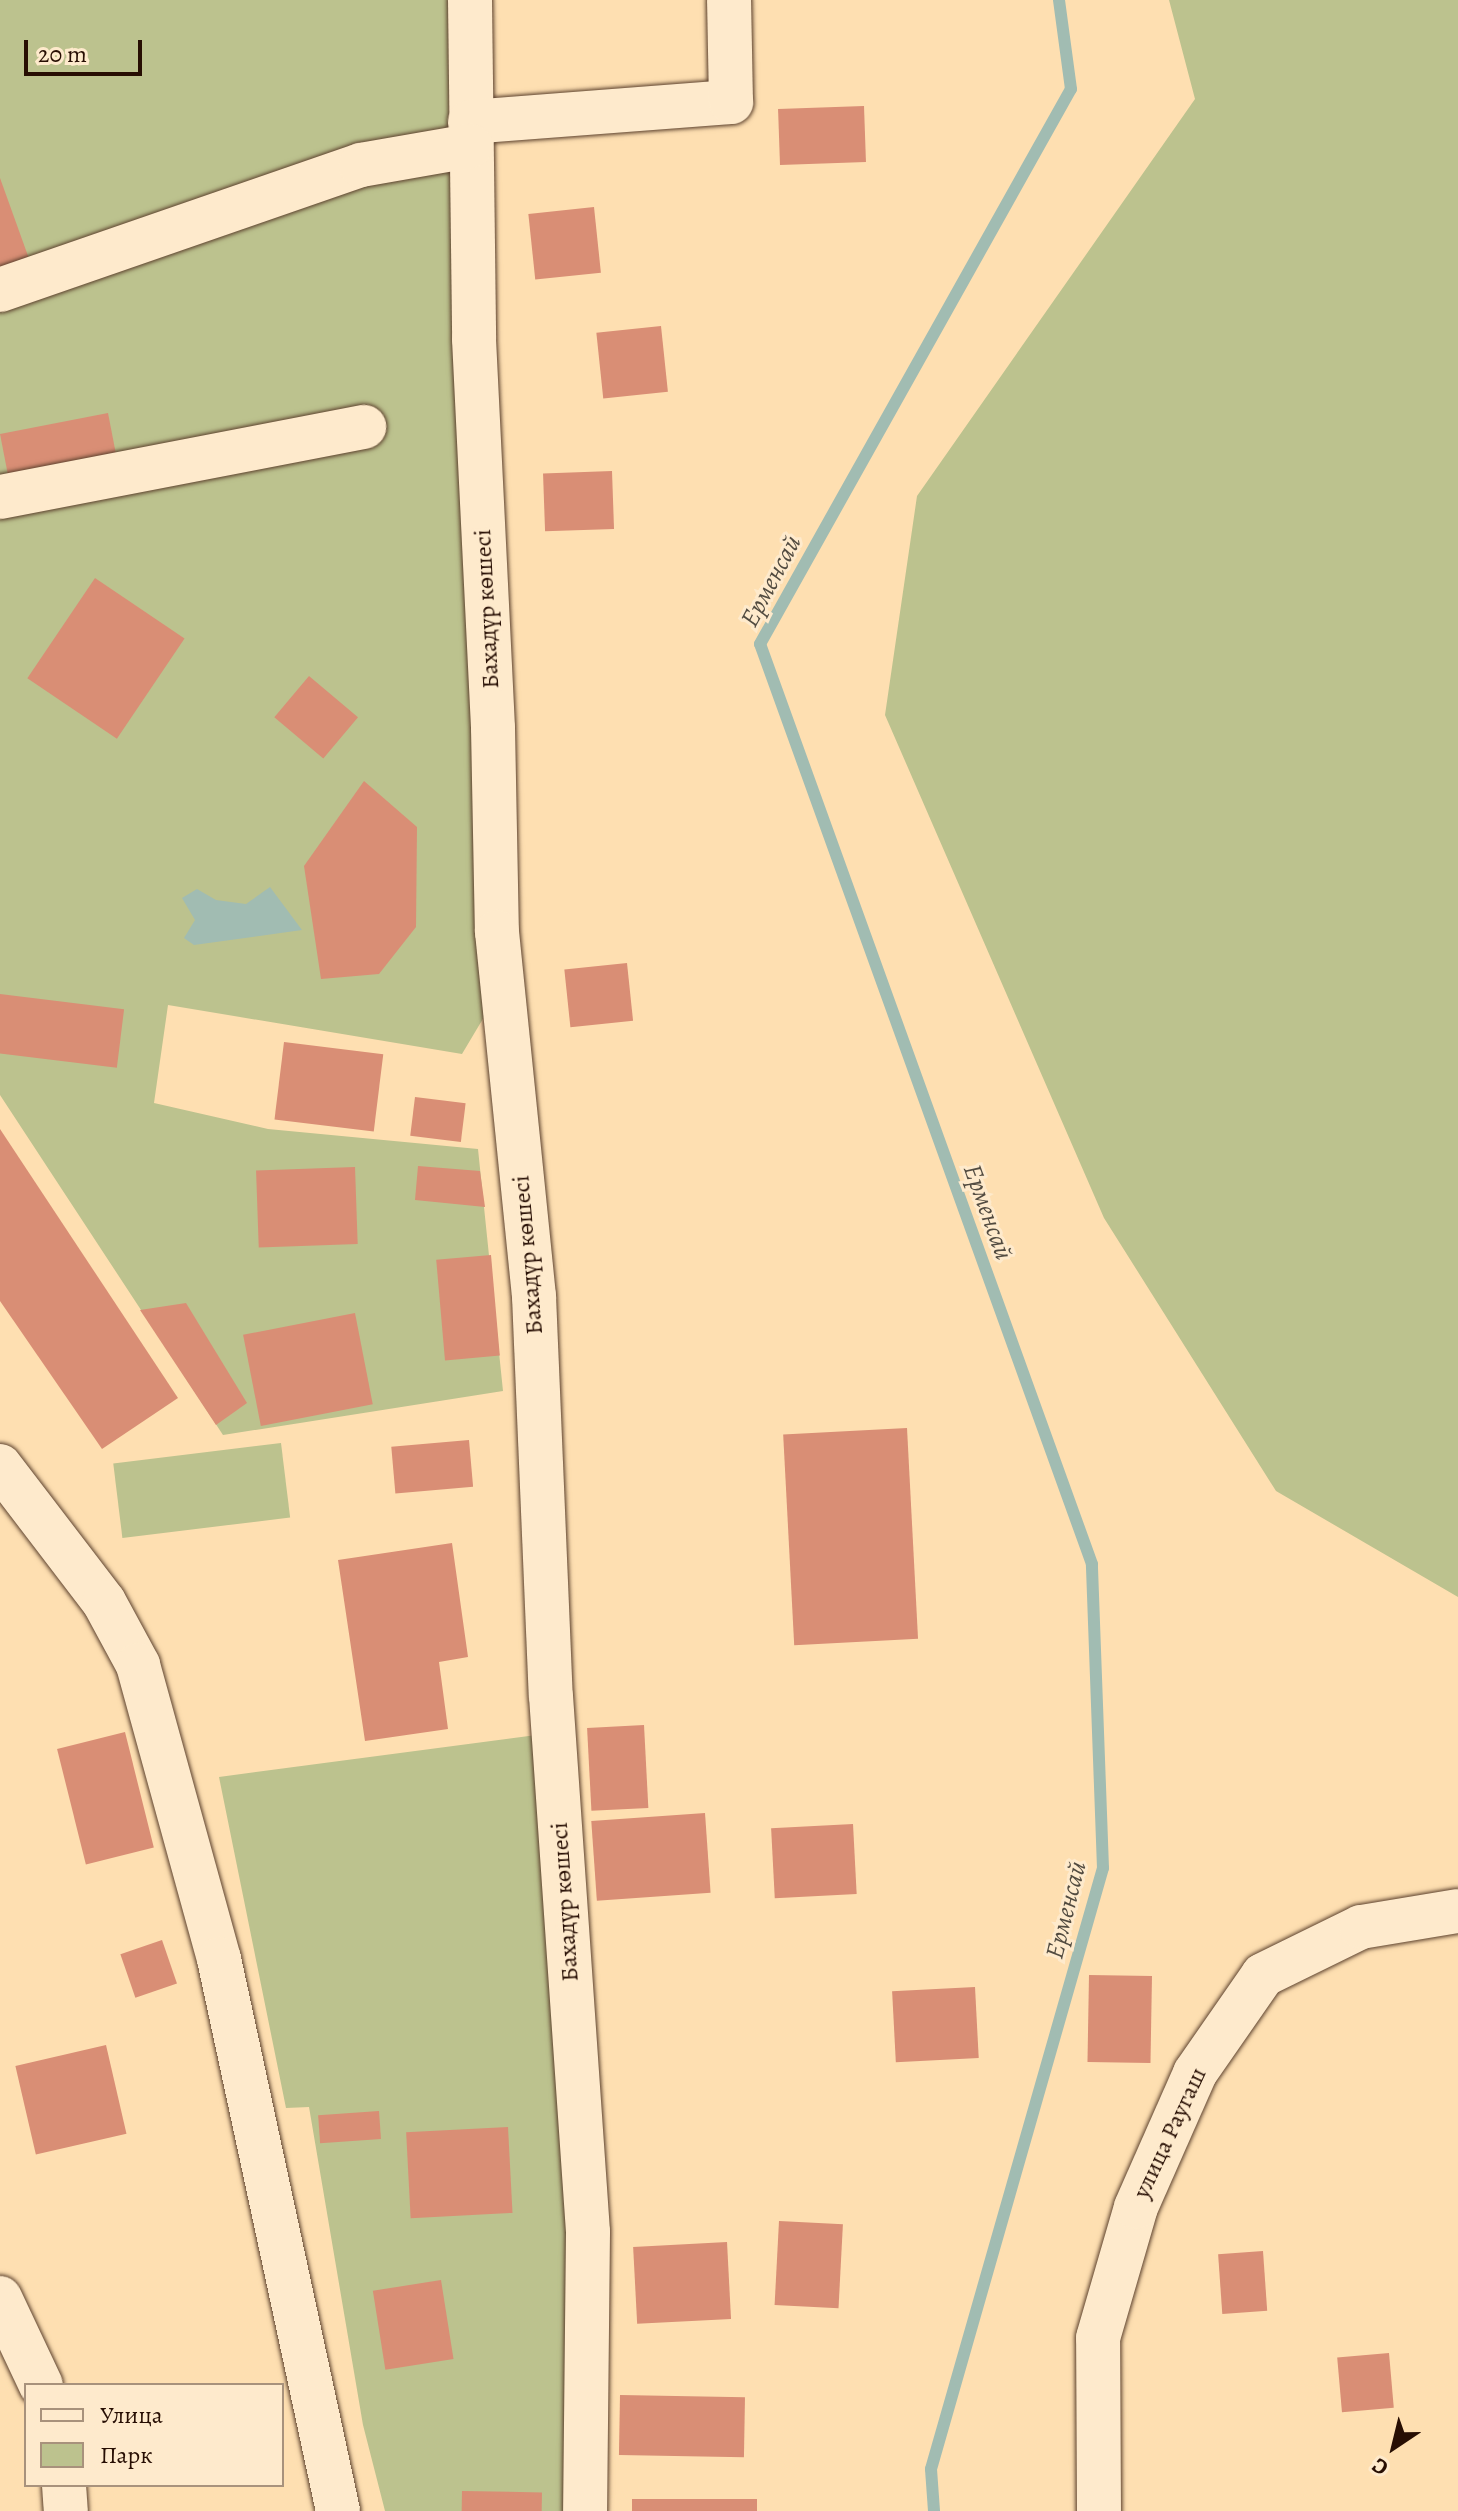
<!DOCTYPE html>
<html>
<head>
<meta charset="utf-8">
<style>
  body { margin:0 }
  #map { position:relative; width:1458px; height:2511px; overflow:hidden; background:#fedfb1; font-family:Alegreya,serif }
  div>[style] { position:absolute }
  .green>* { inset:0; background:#bcc28e; transform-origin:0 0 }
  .water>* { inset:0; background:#a1bcb2 }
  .stream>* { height:12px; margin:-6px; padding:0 6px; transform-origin:6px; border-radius:6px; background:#a1bcb2 }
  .building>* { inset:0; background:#d98e75; transform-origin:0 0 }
  .roads { filter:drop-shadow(0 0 2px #5d422e) drop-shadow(0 0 2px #5d422e) }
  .minor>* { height:44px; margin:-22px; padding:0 22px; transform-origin:22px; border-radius:22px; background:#feeacc }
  span { translate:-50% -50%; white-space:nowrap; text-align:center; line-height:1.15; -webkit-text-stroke:6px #feeacc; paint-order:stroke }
  .street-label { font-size:24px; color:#270e03 }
  .water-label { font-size:26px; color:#524b40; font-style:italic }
  .legend { position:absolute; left:24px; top:2383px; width:260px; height:104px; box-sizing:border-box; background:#feeacc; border:2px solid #a8927c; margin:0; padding:10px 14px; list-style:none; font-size:24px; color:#270e03 }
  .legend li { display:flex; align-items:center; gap:16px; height:40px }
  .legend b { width:40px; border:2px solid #a8927c }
  .north { position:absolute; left:1354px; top:2407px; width:80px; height:80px; -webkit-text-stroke:6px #feeacc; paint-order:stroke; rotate:215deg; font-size:22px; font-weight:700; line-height:32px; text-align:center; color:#270e03 }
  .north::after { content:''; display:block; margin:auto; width:28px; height:36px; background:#270e03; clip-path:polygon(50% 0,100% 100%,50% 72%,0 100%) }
  .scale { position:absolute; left:24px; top:40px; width:118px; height:36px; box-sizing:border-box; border:4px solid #270e03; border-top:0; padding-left:10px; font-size:24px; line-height:28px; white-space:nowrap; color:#270e03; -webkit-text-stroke:6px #feeacc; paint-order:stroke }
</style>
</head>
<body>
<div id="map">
  <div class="green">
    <div style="clip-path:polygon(0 0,452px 0,487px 1012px,462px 1054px,168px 1005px,154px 1103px,268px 1129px,478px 1149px,503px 1391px,223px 1435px,0 1095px)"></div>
    <div style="clip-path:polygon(1169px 0,1458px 0,1458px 1597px,1276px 1491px,1104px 1218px,885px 715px,917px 496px,1195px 99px)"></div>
    <div style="left:281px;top:1443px;width:75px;height:169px;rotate:83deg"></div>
    <div style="clip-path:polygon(544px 1734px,567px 2099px,567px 2511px,385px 2511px,363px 2425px,309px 2107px,286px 2108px,219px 1777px)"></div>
  </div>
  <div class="water">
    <div style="clip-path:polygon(270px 887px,302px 930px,194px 945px,184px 938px,195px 920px,182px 898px,197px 889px,216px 900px,246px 904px)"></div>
  </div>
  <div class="stream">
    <div style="left:934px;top:2511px;width:42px;rotate:-94.1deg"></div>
    <div style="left:931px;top:2469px;width:625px;rotate:-74.03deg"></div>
    <div style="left:1103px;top:1868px;width:304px;rotate:-92.1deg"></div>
    <div style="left:1092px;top:1564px;width:978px;rotate:-109.84deg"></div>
    <div style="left:760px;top:644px;width:636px;rotate:-60.74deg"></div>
    <div style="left:1071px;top:89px;width:90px;rotate:-97.7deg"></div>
  </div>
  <div class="building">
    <div style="left:864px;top:106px;width:56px;height:86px;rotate:88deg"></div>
    <div style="clip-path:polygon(0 178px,32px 267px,0 278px)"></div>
    <div style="left:594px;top:207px;width:66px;height:66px;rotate:84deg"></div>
    <div style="left:661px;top:326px;width:66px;height:65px;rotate:84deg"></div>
    <div style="left:108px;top:413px;width:44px;height:110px;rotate:79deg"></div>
    <div style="left:612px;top:471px;width:58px;height:69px;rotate:88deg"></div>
    <div style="left:95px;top:578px;width:108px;height:121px;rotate:34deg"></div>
    <div style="left:309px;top:676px;width:64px;height:54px;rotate:40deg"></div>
    <div style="clip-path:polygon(364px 781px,417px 827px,416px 927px,379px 974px,321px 979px,304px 866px)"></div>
    <div style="left:627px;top:963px;width:58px;height:63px;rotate:84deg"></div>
    <div style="left:0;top:994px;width:125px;height:59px;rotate:7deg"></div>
    <div style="left:284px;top:1042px;width:100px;height:78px;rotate:7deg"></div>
    <div style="left:415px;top:1097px;width:51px;height:39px;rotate:7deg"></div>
    <div style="clip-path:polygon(0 1129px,178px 1398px,102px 1449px,0 1301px)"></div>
    <div style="clip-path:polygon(418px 1166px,480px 1171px,485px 1207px,415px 1200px)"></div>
    <div style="left:355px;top:1167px;width:77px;height:99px;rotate:88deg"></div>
    <div style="left:491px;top:1255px;width:101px;height:55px;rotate:85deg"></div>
    <div style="clip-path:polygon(186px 1303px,247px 1403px,216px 1425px,140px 1310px)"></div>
    <div style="left:355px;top:1313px;width:93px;height:114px;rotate:79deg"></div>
    <div style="left:907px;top:1428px;width:211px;height:124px;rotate:87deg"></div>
    <div style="left:469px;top:1440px;width:47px;height:78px;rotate:85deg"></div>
    <div style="clip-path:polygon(452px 1543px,468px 1657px,439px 1662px,448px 1729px,365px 1741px,338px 1560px)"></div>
    <div style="left:644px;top:1725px;width:83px;height:57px;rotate:87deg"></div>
    <div style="left:125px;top:1732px;width:119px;height:70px;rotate:76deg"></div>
    <div style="left:705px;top:1813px;width:80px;height:114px;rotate:86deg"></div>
    <div style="left:853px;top:1824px;width:70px;height:82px;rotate:87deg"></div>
    <div style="left:162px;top:1940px;width:46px;height:44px;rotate:71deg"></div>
    <div style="left:1089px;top:1975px;width:63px;height:87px;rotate:1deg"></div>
    <div style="left:975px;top:1987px;width:71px;height:83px;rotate:87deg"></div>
    <div style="left:106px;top:2045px;width:91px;height:93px;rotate:77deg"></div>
    <div style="left:379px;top:2111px;width:28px;height:61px;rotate:86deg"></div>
    <div style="left:508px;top:2127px;width:86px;height:102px;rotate:87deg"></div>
    <div style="left:779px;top:2221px;width:64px;height:84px;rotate:3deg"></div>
    <div style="left:727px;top:2242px;width:77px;height:94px;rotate:87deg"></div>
    <div style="left:1263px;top:2251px;width:60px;height:45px;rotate:86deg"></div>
    <div style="left:441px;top:2280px;width:80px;height:69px;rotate:81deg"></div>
    <div style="left:1389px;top:2353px;width:55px;height:52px;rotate:85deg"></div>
    <div style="left:620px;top:2395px;width:125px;height:60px;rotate:1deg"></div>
    <div style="left:462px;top:2491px;width:80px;height:20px;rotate:1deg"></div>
    <div style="left:632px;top:2499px;width:125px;height:12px"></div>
  </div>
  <div class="roads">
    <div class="minor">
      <div style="left:470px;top:0;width:339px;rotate:89.3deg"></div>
      <div style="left:474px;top:339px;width:389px;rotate:87.2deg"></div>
      <div style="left:493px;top:728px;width:204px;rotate:88.9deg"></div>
      <div style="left:497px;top:932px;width:366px;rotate:84.2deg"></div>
      <div style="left:534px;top:1296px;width:400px;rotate:87.6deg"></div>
      <div style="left:551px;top:1696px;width:537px;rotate:86.05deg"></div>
      <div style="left:588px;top:2232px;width:279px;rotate:90.6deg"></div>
      <div style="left:470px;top:122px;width:262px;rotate:-4.4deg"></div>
      <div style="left:731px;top:102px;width:102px;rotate:-91.1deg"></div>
      <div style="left:0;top:290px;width:382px;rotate:-19.1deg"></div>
      <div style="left:361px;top:165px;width:111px;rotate:-9.9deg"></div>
      <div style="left:0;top:497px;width:371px;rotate:-10.9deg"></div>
      <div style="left:0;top:1466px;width:171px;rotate:52.6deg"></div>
      <div style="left:104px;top:1602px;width:72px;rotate:61.6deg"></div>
      <div style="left:138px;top:1665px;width:305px;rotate:74.6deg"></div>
      <div style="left:219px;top:1959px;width:565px;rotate:77.83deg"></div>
      <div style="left:0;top:2298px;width:96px;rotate:64.8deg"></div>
      <div style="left:64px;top:2485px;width:26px;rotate:86deg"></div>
      <div style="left:1099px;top:2511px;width:173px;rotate:-90.3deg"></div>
      <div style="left:1098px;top:2338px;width:136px;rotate:-73.8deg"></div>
      <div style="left:1136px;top:2207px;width:146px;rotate:-66.2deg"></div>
      <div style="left:1195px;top:2073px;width:119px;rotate:-55.2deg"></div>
      <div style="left:1263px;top:1975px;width:109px;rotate:-26.1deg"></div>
      <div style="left:1361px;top:1927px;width:98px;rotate:-9.4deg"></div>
    </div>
  </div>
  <div class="street-label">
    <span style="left:487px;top:609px;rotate:-93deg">Бахадүр көшесі</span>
    <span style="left:528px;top:1255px;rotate:-95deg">Бахадүр көшесі</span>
    <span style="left:565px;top:1902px;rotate:-94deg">Бахадүр көшесі</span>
    <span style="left:1170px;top:2133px;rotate:-65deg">улица Раугаш</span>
  </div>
  <div class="water-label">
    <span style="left:771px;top:581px;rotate:-62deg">Ерменсай</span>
    <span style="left:988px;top:1212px;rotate:70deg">Ерменсай</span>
    <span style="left:1066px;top:1910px;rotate:-76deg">Ерменсай</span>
  </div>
  <ul class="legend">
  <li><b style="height:10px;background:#feeacc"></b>Улица</li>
  <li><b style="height:22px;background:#bcc28e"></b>Парк</li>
  </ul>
  <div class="north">С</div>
  <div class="scale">20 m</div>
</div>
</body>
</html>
